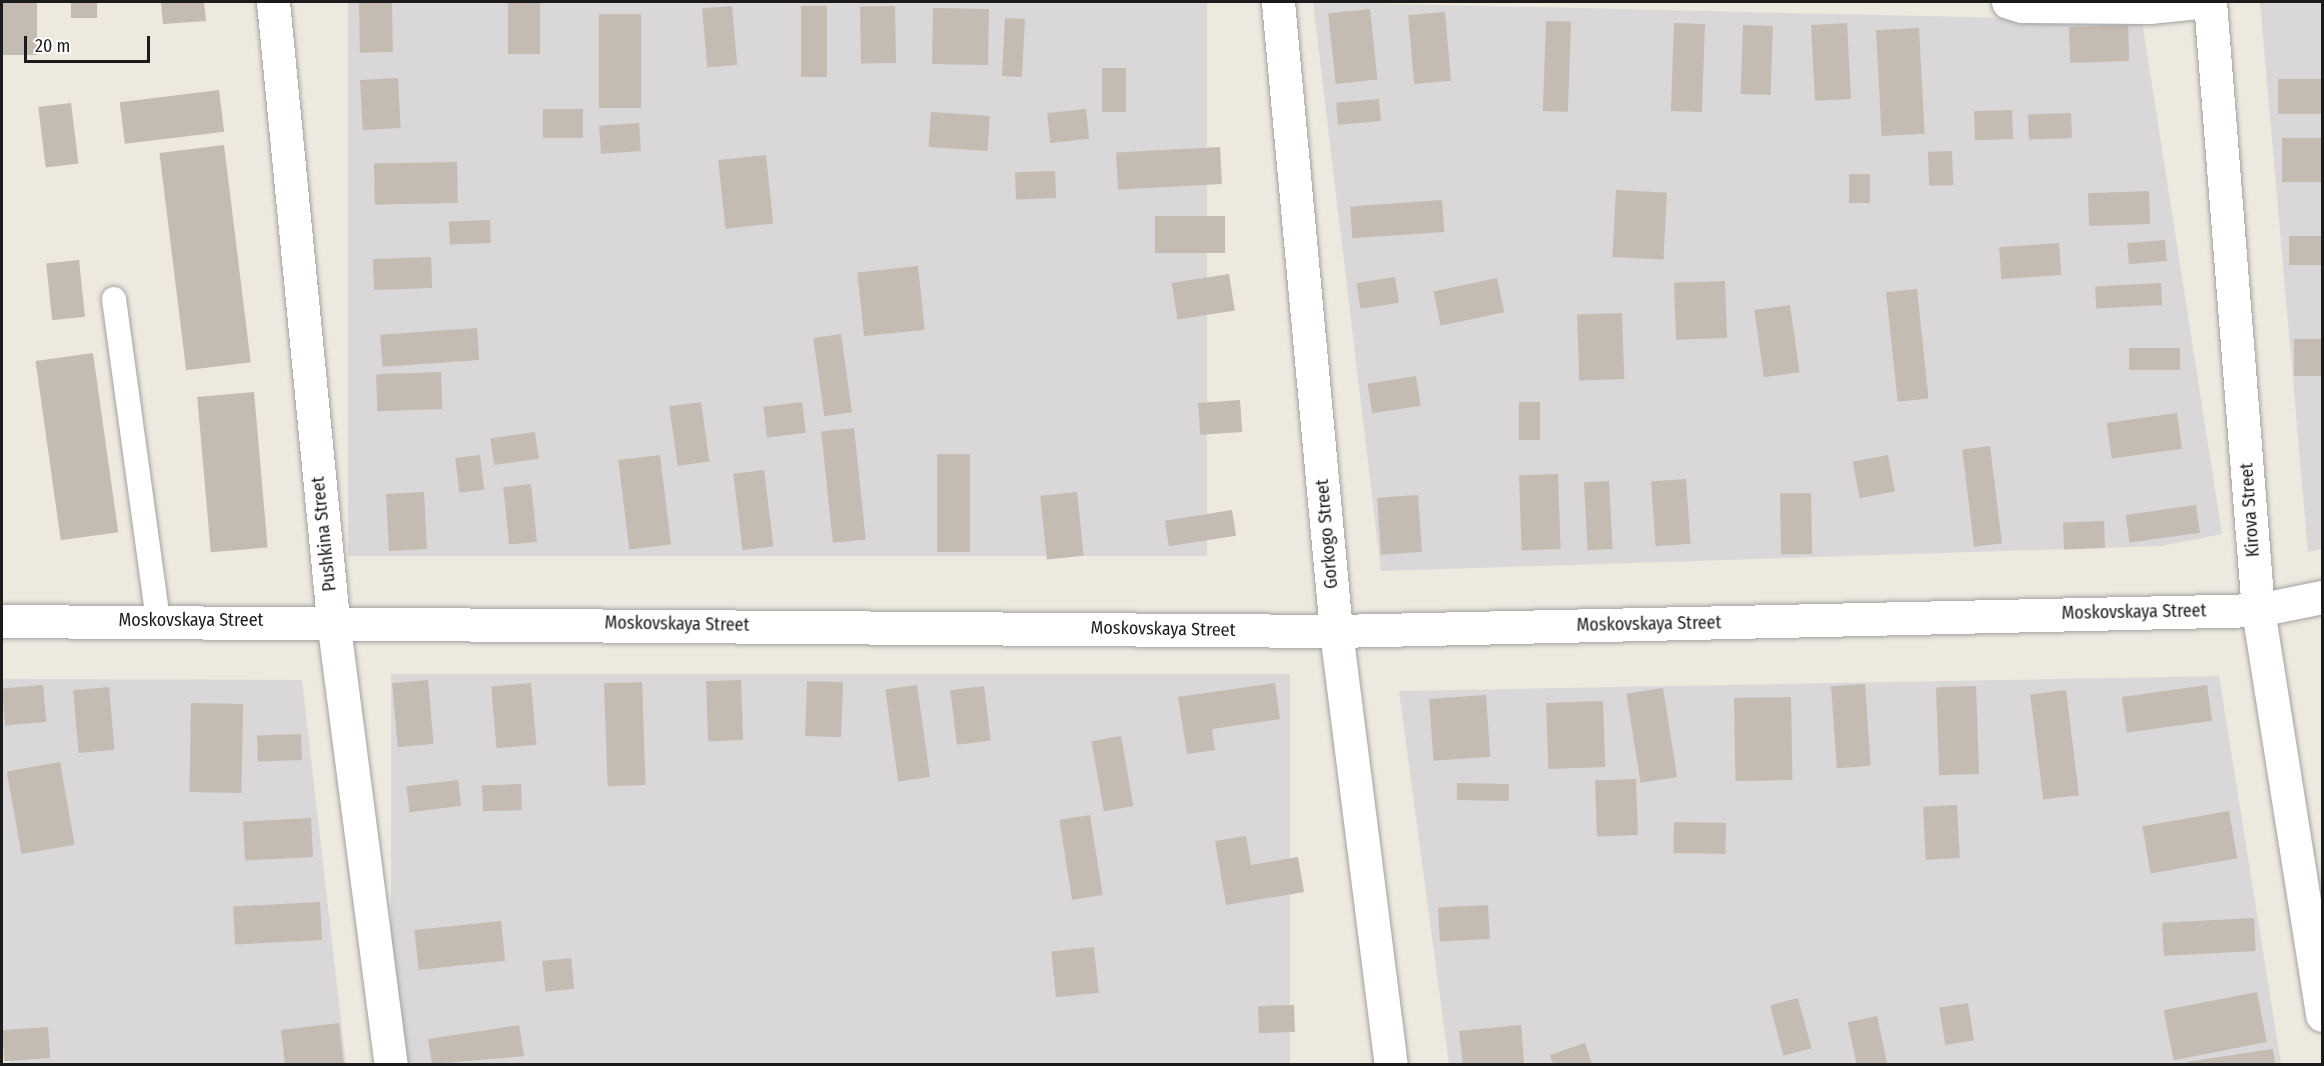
<!DOCTYPE html>
<html>
<head>
<meta charset="utf-8">
<style>
  body { margin:0 }
  #map { position:relative; width:2324px; height:1066px; overflow:hidden; background:#ede9df; font-family:"Fira Sans Condensed",sans-serif }
  div>[style] { position:absolute }
  .residential>* { inset:0; background:#d9d7d7; transform-origin:0 0 }
  .building>* { inset:0; background:#c4bbb3; transform-origin:0 0 }
  .roads { filter:drop-shadow(0 0 2px #a2a2a2) drop-shadow(0 0 2px #a2a2a2) }
  .lane>* { height:24px; margin:-12px; padding:0 12px; transform-origin:12px; border-radius:12px; background:#fff }
  .street>* { height:33px; margin:-16.5px; padding:0 16.5px; transform-origin:16.5px; border-radius:16.5px; background:#fff }
  span { translate:-50% -50%; white-space:nowrap; text-align:center; line-height:1.15; -webkit-text-stroke:4.5px #fff; paint-order:stroke }
  .street-label { font-size:18px; color:#1b1b1b }
  .frame { position:absolute; inset:0; border:3px solid #1b1b1b; pointer-events:none }
  .scale { position:absolute; left:24px; top:36px; width:126px; height:27px; box-sizing:border-box; border:3px solid #1b1b1b; border-top:0; padding-left:8px; font-size:18px; line-height:21px; white-space:nowrap; color:#1b1b1b; -webkit-text-stroke:4px #fff; paint-order:stroke }
</style>
</head>
<body>
<div id="map">
  <div class="residential">
    <div style="left:348px;top:2px;width:859px;height:554px"></div>
    <div style="clip-path:polygon(1313px 2px,2142px 21px,2222px 534px,2162px 546px,1381px 571px)"></div>
    <div style="clip-path:polygon(2260px 2px,2322px 2px,2322px 549px,2308px 552px)"></div>
    <div style="left:391px;top:674px;width:899px;height:392px"></div>
    <div style="clip-path:polygon(2219px 676px,2281px 1064px,1449px 1064px,1399px 691px)"></div>
    <div style="clip-path:polygon(2px 679px,302px 680px,346px 1064px,10px 1064px,2px 1029px)"></div>
  </div>
  <div class="building">
    <div style="left:2px;top:2px;width:35px;height:53px"></div>
    <div style="left:71px;top:2px;width:26px;height:16px"></div>
    <div style="clip-path:polygon(161px 2px,204px 2px,206px 21px,163px 24px)"></div>
    <div style="left:392px;top:2px;width:50px;height:33px;rotate:89deg"></div>
    <div style="left:508px;top:2px;width:32px;height:52px"></div>
    <div style="left:732px;top:6px;width:59px;height:30px;rotate:85deg"></div>
    <div style="left:801px;top:6px;width:26px;height:71px"></div>
    <div style="left:895px;top:6px;width:57px;height:35px;rotate:89deg"></div>
    <div style="left:933px;top:8px;width:56px;height:56px;rotate:1deg"></div>
    <div style="left:1370px;top:9px;width:71px;height:42px;rotate:84deg"></div>
    <div style="left:1445px;top:12px;width:69px;height:37px;rotate:85deg"></div>
    <div style="left:599px;top:14px;width:42px;height:94px"></div>
    <div style="left:1005px;top:18px;width:20px;height:58px;rotate:3deg"></div>
    <div style="left:1546px;top:21px;width:25px;height:90px;rotate:2deg"></div>
    <div style="left:1674px;top:23px;width:31px;height:88px;rotate:2deg"></div>
    <div style="left:1847px;top:23px;width:76px;height:36px;rotate:87deg"></div>
    <div style="left:1743px;top:25px;width:30px;height:69px;rotate:2deg"></div>
    <div style="left:2128px;top:25px;width:36px;height:59px;rotate:88deg"></div>
    <div style="left:1919px;top:28px;width:106px;height:43px;rotate:87deg"></div>
    <div style="left:1102px;top:68px;width:24px;height:44px"></div>
    <div style="left:398px;top:78px;width:50px;height:38px;rotate:87deg"></div>
    <div style="left:2322px;top:79px;width:35px;height:44px;rotate:90deg"></div>
    <div style="left:219px;top:90px;width:42px;height:100px;rotate:83deg"></div>
    <div style="left:1379px;top:99px;width:22px;height:43px;rotate:85deg"></div>
    <div style="left:71px;top:103px;width:61px;height:33px;rotate:83deg"></div>
    <div style="left:543px;top:109px;width:40px;height:29px"></div>
    <div style="left:1086px;top:109px;width:30px;height:39px;rotate:84deg"></div>
    <div style="left:2012px;top:110px;width:29px;height:38px;rotate:88deg"></div>
    <div style="left:931px;top:112px;width:59px;height:35px;rotate:4deg"></div>
    <div style="left:2071px;top:113px;width:25px;height:43px;rotate:88deg"></div>
    <div style="left:639px;top:123px;width:28px;height:40px;rotate:86deg"></div>
    <div style="left:2322px;top:138px;width:44px;height:40px;rotate:90deg"></div>
    <div style="left:224px;top:145px;width:219px;height:65px;rotate:83deg"></div>
    <div style="left:1220px;top:147px;width:37px;height:104px;rotate:87deg"></div>
    <div style="left:1952px;top:151px;width:34px;height:24px;rotate:88deg"></div>
    <div style="left:766px;top:155px;width:69px;height:48px;rotate:84deg"></div>
    <div style="left:457px;top:162px;width:41px;height:83px;rotate:89deg"></div>
    <div style="left:1055px;top:171px;width:27px;height:40px;rotate:88deg"></div>
    <div style="left:1849px;top:174px;width:21px;height:29px"></div>
    <div style="left:1616px;top:190px;width:51px;height:67px;rotate:3deg"></div>
    <div style="left:2149px;top:191px;width:33px;height:61px;rotate:88deg"></div>
    <div style="left:1442px;top:200px;width:32px;height:92px;rotate:86deg"></div>
    <div style="left:1155px;top:216px;width:70px;height:37px"></div>
    <div style="left:490px;top:220px;width:23px;height:41px;rotate:88deg"></div>
    <div style="left:2322px;top:236px;width:29px;height:33px;rotate:90deg"></div>
    <div style="left:2165px;top:240px;width:21px;height:38px;rotate:85deg"></div>
    <div style="left:2059px;top:243px;width:32px;height:60px;rotate:86deg"></div>
    <div style="left:431px;top:257px;width:31px;height:58px;rotate:88deg"></div>
    <div style="left:79px;top:260px;width:57px;height:33px;rotate:84deg"></div>
    <div style="left:918px;top:266px;width:64px;height:61px;rotate:84deg"></div>
    <div style="left:1229px;top:274px;width:37px;height:58px;rotate:81deg"></div>
    <div style="left:1395px;top:277px;width:26px;height:39px;rotate:81deg"></div>
    <div style="left:1497px;top:278px;width:35px;height:65px;rotate:78deg"></div>
    <div style="left:1725px;top:281px;width:57px;height:51px;rotate:88deg"></div>
    <div style="left:2161px;top:283px;width:22px;height:66px;rotate:87deg"></div>
    <div style="left:1917px;top:289px;width:110px;height:31px;rotate:84deg"></div>
    <div style="left:1790px;top:305px;width:68px;height:36px;rotate:82deg"></div>
    <div style="left:1622px;top:313px;width:66px;height:45px;rotate:88deg"></div>
    <div style="left:477px;top:328px;width:32px;height:97px;rotate:86deg"></div>
    <div style="left:841px;top:334px;width:79px;height:28px;rotate:82deg"></div>
    <div style="left:2322px;top:339px;width:37px;height:28px;rotate:90deg"></div>
    <div style="left:2180px;top:348px;width:22px;height:51px;rotate:90deg"></div>
    <div style="left:93px;top:353px;width:181px;height:58px;rotate:82deg"></div>
    <div style="left:441px;top:372px;width:37px;height:65px;rotate:88deg"></div>
    <div style="left:1416px;top:376px;width:30px;height:49px;rotate:81deg"></div>
    <div style="left:254px;top:392px;width:156px;height:57px;rotate:85deg"></div>
    <div style="left:1240px;top:400px;width:32px;height:42px;rotate:86deg"></div>
    <div style="left:701px;top:402px;width:60px;height:32px;rotate:82deg"></div>
    <div style="left:802px;top:402px;width:31px;height:39px;rotate:83deg"></div>
    <div style="left:1519px;top:402px;width:21px;height:38px"></div>
    <div style="left:2177px;top:413px;width:36px;height:71px;rotate:82deg"></div>
    <div style="left:854px;top:428px;width:112px;height:33px;rotate:84deg"></div>
    <div style="left:535px;top:432px;width:27px;height:45px;rotate:82deg"></div>
    <div style="left:1990px;top:446px;width:98px;height:28px;rotate:83deg"></div>
    <div style="left:937px;top:454px;width:33px;height:98px"></div>
    <div style="left:480px;top:455px;width:35px;height:25px;rotate:83deg"></div>
    <div style="left:660px;top:455px;width:90px;height:42px;rotate:83deg"></div>
    <div style="left:1888px;top:455px;width:37px;height:36px;rotate:79deg"></div>
    <div style="left:764px;top:470px;width:77px;height:31px;rotate:83deg"></div>
    <div style="left:1558px;top:474px;width:75px;height:39px;rotate:88deg"></div>
    <div style="left:1686px;top:479px;width:65px;height:35px;rotate:86deg"></div>
    <div style="left:1609px;top:481px;width:68px;height:25px;rotate:87deg"></div>
    <div style="left:531px;top:484px;width:58px;height:28px;rotate:84deg"></div>
    <div style="left:424px;top:492px;width:57px;height:38px;rotate:87deg"></div>
    <div style="left:1077px;top:492px;width:64px;height:37px;rotate:84deg"></div>
    <div style="left:1811px;top:493px;width:61px;height:31px;rotate:89deg"></div>
    <div style="left:1418px;top:495px;width:57px;height:41px;rotate:86deg"></div>
    <div style="left:2196px;top:505px;width:28px;height:71px;rotate:82deg"></div>
    <div style="left:1232px;top:510px;width:26px;height:68px;rotate:81deg"></div>
    <div style="left:2104px;top:521px;width:27px;height:41px;rotate:88deg"></div>
    <div style="left:428px;top:680px;width:64px;height:36px;rotate:85deg"></div>
    <div style="left:741px;top:680px;width:60px;height:35px;rotate:88deg"></div>
    <div style="left:807px;top:681px;width:36px;height:55px;rotate:2deg"></div>
    <div style="left:642px;top:682px;width:103px;height:38px;rotate:88deg"></div>
    <div style="left:531px;top:683px;width:62px;height:40px;rotate:85deg"></div>
    <div style="clip-path:polygon(1275px 683px,1280px 719px,1212px 729px,1215px 750px,1187px 754px,1178px 697px)"></div>
    <div style="left:1865px;top:684px;width:82px;height:34px;rotate:86deg"></div>
    <div style="left:43px;top:685px;width:37px;height:41px;rotate:85deg"></div>
    <div style="left:917px;top:685px;width:93px;height:32px;rotate:82deg"></div>
    <div style="left:2207px;top:685px;width:36px;height:86px;rotate:82deg"></div>
    <div style="left:984px;top:686px;width:55px;height:34px;rotate:83deg"></div>
    <div style="left:1976px;top:686px;width:88px;height:40px;rotate:88deg"></div>
    <div style="left:109px;top:687px;width:63px;height:36px;rotate:85deg"></div>
    <div style="left:1663px;top:688px;width:90px;height:37px;rotate:81deg"></div>
    <div style="left:2066px;top:690px;width:106px;height:36px;rotate:83deg"></div>
    <div style="left:1486px;top:695px;width:62px;height:57px;rotate:86deg"></div>
    <div style="left:1791px;top:697px;width:83px;height:57px;rotate:89deg"></div>
    <div style="left:1603px;top:701px;width:66px;height:57px;rotate:88deg"></div>
    <div style="left:191px;top:703px;width:52px;height:89px;rotate:1deg"></div>
    <div style="left:301px;top:734px;width:26px;height:44px;rotate:88deg"></div>
    <div style="left:1121px;top:736px;width:71px;height:30px;rotate:80deg"></div>
    <div style="left:60px;top:762px;width:84px;height:54px;rotate:80deg"></div>
    <div style="left:1636px;top:779px;width:56px;height:41px;rotate:88deg"></div>
    <div style="left:458px;top:780px;width:26px;height:52px;rotate:83deg"></div>
    <div style="left:1457px;top:783px;width:52px;height:17px;rotate:1deg"></div>
    <div style="left:521px;top:784px;width:26px;height:39px;rotate:88deg"></div>
    <div style="left:1957px;top:805px;width:53px;height:34px;rotate:87deg"></div>
    <div style="left:2229px;top:811px;width:48px;height:88px;rotate:80deg"></div>
    <div style="left:1090px;top:815px;width:81px;height:31px;rotate:81deg"></div>
    <div style="left:311px;top:818px;width:39px;height:68px;rotate:87deg"></div>
    <div style="left:1674px;top:822px;width:52px;height:31px;rotate:1deg"></div>
    <div style="clip-path:polygon(1246px 836px,1251px 865px,1298px 857px,1304px 892px,1226px 905px,1215px 841px)"></div>
    <div style="left:320px;top:902px;width:38px;height:87px;rotate:87deg"></div>
    <div style="left:1488px;top:905px;width:34px;height:50px;rotate:87deg"></div>
    <div style="left:2254px;top:918px;width:33px;height:92px;rotate:87deg"></div>
    <div style="left:501px;top:921px;width:40px;height:87px;rotate:84deg"></div>
    <div style="left:1094px;top:947px;width:46px;height:43px;rotate:84deg"></div>
    <div style="left:571px;top:958px;width:31px;height:29px;rotate:84deg"></div>
    <div style="left:2257px;top:992px;width:51px;height:95px;rotate:79deg"></div>
    <div style="left:1798px;top:998px;width:52px;height:29px;rotate:75deg"></div>
    <div style="left:1968px;top:1003px;width:38px;height:29px;rotate:81deg"></div>
    <div style="left:1294px;top:1005px;width:27px;height:36px;rotate:88deg"></div>
    <div style="left:1877px;top:1016px;width:49px;height:30px;rotate:78deg"></div>
    <div style="clip-path:polygon(339px 1023px,344px 1064px,285px 1064px,281px 1030px)"></div>
    <div style="clip-path:polygon(519px 1025px,524px 1056px,432px 1064px,428px 1039px)"></div>
    <div style="clip-path:polygon(1521px 1025px,1524px 1063px,1463px 1064px,1459px 1031px)"></div>
    <div style="left:48px;top:1027px;width:31px;height:46px;rotate:86deg"></div>
    <div style="clip-path:polygon(1585px 1043px,1592px 1064px,1553px 1064px,1550px 1055px)"></div>
    <div style="clip-path:polygon(2273px 1049px,2275px 1064px,2186px 1064px,2186px 1062px)"></div>
  </div>
  <div class="roads">
    <div class="lane">
      <div style="left:114px;top:299px;width:324px;rotate:82.2deg"></div>
    </div>
    <div class="street">
      <div style="left:273px;top:2px;width:621px;rotate:84.45deg"></div>
      <div style="left:333px;top:620px;width:448px;rotate:82.6deg"></div>
      <div style="left:1278px;top:2px;width:632px;rotate:84.73deg"></div>
      <div style="left:1336px;top:631px;width:436px;rotate:82.8deg"></div>
      <div style="left:2008px;top:2px;width:15px;rotate:16deg"></div>
      <div style="left:2022px;top:6px;width:127px;rotate:0.5deg"></div>
      <div style="left:2149px;top:7px;width:49px;rotate:-5.8deg"></div>
      <div style="left:2210px;top:2px;width:610px;rotate:85.49deg"></div>
      <div style="left:2258px;top:610px;width:410px;rotate:81deg"></div>
      <div style="left:2px;top:621px;width:1334px;rotate:0.43deg"></div>
      <div style="left:1336px;top:631px;width:922px;rotate:-1.3deg"></div>
      <div style="left:2258px;top:610px;width:65px;rotate:-11.5deg"></div>
    </div>
  </div>
  <div class="street-label">
    <span style="left:2250px;top:510px;rotate:-94deg">Kirova Street</span>
    <span style="left:324px;top:534px;rotate:-96deg">Pushkina Street</span>
    <span style="left:1327px;top:534px;rotate:-95deg">Gorkogo Street</span>
    <span style="left:2134px;top:612px;rotate:-1deg">Moskovskaya Street</span>
    <span style="left:191px;top:620px">Moskovskaya Street</span>
    <span style="left:677px;top:624px;rotate:1deg">Moskovskaya Street</span>
    <span style="left:1649px;top:624px;rotate:-1deg">Moskovskaya Street</span>
    <span style="left:1163px;top:629px;rotate:1deg">Moskovskaya Street</span>
  </div>
  <div class="frame"></div>
  <div class="scale">20 m</div>
</div>
</body>
</html>
